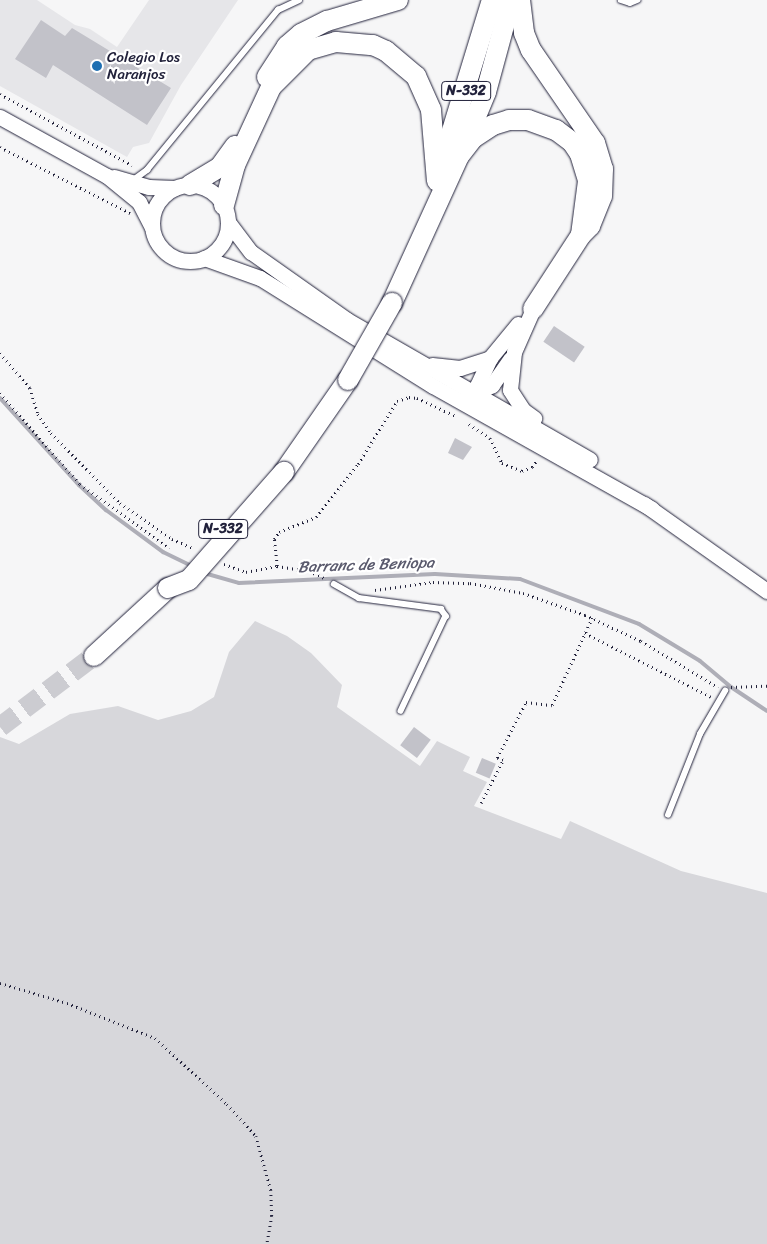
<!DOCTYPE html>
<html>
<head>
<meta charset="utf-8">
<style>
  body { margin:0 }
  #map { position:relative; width:767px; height:1244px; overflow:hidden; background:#f6f6f7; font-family:Sriracha,sans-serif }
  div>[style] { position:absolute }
  .built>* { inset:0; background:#e6e6e9 }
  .green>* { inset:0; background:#d7d7db }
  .stream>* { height:4px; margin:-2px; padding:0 2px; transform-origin:2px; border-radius:2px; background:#aeaeb7 }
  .building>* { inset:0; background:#c2c2c9; transform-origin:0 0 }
  .trunk-tunnel>* { height:20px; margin-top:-10px; transform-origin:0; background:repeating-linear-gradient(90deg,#ccccd1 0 20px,transparent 0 30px) }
  .path>* { height:2.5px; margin-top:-1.25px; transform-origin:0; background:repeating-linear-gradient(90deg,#22223b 0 1px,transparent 0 5px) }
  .roads { filter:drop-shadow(0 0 1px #22223b) drop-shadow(0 0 1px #22223b) }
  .service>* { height:5.5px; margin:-2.75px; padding:0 2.75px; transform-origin:2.75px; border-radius:2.75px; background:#fff }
  .tertiary>* { height:15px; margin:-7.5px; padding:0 7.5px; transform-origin:7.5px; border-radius:7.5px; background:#fff }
  .tertiary>.ring { margin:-7.5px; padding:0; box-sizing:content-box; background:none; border:15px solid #fff; border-radius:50% }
  .trunk>* { height:20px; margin:-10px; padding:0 10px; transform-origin:10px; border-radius:10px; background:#fff }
  .bridges { filter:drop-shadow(0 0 1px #22223b) drop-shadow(0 0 1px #22223b) }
  .trunk-bridge>* { height:20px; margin:-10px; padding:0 10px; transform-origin:10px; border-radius:10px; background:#fff }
  .dots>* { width:14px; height:14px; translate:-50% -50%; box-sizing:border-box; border:2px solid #fff; border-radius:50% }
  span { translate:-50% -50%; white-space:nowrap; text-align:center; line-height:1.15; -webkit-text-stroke:4.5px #fff; paint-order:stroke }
  .shield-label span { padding:1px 4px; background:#fff; border:1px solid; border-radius:4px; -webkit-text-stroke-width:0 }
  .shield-label { font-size:14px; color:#22223b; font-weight:700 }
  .poi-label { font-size:15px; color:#22223b }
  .left { translate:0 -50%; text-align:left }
  .water-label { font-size:16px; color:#5a5a6d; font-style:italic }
</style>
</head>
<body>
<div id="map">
  <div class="built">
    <div style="clip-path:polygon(0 0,37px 0,75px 25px,90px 29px,117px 47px,149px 0,238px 0,181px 85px,149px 143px,133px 147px,127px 157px,0 86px)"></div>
  </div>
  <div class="green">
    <div style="clip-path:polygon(255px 621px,287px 636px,311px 653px,342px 685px,337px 707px,420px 766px,437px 741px,470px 757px,463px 771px,487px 782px,474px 806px,561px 839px,570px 821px,681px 871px,767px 893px,767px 1244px,0 1244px,0 737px,19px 744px,70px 714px,118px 706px,158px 720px,191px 711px,214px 697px,229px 652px)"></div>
  </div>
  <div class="stream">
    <div style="left:0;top:398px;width:118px;rotate:47.8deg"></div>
    <div style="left:79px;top:485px;width:37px;rotate:43deg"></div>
    <div style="left:106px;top:510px;width:71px;rotate:36.4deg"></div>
    <div style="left:163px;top:552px;width:32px;rotate:26deg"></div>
    <div style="left:204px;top:573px;width:36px;rotate:16deg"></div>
    <div style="left:239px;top:583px;width:196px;rotate:-2.6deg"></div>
    <div style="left:435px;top:574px;width:85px;rotate:3.4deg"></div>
    <div style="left:520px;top:579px;width:127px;rotate:20.7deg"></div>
    <div style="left:639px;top:624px;width:71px;rotate:31.2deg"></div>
    <div style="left:700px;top:661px;width:40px;rotate:40deg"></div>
    <div style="left:731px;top:687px;width:43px;rotate:33.7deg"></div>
  </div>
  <div class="building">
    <div style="clip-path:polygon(41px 20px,65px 36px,72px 28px,171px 88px,147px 125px,53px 65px,46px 78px,15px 59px)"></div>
    <div style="left:554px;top:326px;width:37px;height:19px;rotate:34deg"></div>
    <div style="clip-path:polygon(455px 438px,472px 447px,463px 460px,448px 453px)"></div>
    <div style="left:414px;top:727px;width:21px;height:23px;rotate:37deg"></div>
    <div style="left:482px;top:758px;width:15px;height:16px;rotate:23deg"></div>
  </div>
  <div class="trunk-tunnel">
    <div style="left:0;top:727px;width:118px;rotate:-37.1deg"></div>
  </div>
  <div class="path">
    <div style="left:0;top:94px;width:150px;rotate:28.3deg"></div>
    <div style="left:0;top:147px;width:146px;rotate:26.9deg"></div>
    <div style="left:0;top:353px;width:46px;rotate:49.4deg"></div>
    <div style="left:30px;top:388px;width:27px;rotate:73deg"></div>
    <div style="left:38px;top:414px;width:23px;rotate:56deg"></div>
    <div style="left:51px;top:433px;width:98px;rotate:45.4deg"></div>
    <div style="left:120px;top:503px;width:63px;rotate:34.7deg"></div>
    <div style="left:172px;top:539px;width:24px;rotate:24deg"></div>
    <div style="left:0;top:393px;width:121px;rotate:48.7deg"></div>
    <div style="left:80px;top:484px;width:110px;rotate:35.7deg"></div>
    <div style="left:469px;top:424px;width:25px;rotate:34deg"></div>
    <div style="left:490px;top:438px;width:28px;rotate:64deg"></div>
    <div style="left:502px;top:463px;width:22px;rotate:22deg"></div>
    <div style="left:522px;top:471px;width:11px;rotate:-22deg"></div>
    <div style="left:532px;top:467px;width:9px;rotate:-54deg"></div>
    <div style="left:224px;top:564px;width:23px;rotate:20deg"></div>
    <div style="left:246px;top:572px;width:32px;rotate:-11deg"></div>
    <div style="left:277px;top:566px;width:32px;rotate:9deg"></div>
    <div style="left:309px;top:571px;width:19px;rotate:25deg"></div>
    <div style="left:277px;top:566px;width:27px;rotate:-96deg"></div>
    <div style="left:274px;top:539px;width:9px;rotate:-54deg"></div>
    <div style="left:279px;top:532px;width:40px;rotate:-22deg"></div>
    <div style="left:316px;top:517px;width:68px;rotate:-51.6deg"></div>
    <div style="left:358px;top:464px;width:74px;rotate:-58.2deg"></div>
    <div style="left:397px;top:401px;width:13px;rotate:-18deg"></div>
    <div style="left:409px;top:397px;width:8px;rotate:7deg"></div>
    <div style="left:417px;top:398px;width:43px;rotate:24.8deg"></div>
    <div style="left:375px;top:590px;width:59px;rotate:-7.9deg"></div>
    <div style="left:433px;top:582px;width:37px;rotate:2deg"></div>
    <div style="left:470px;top:583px;width:54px;rotate:10.7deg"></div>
    <div style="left:523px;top:593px;width:66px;rotate:19.5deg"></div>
    <div style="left:585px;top:615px;width:62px;rotate:24.9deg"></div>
    <div style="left:641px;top:641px;width:90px;rotate:30.9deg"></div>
    <div style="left:585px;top:633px;width:141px;rotate:26.9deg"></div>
    <div style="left:731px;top:687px;width:36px;rotate:-2deg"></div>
    <div style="left:481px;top:803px;width:48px;rotate:-62.9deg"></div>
    <div style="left:503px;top:760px;width:6px;rotate:-162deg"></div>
    <div style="left:497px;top:758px;width:63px;rotate:-62.6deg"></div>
    <div style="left:526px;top:702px;width:26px;rotate:7deg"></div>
    <div style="left:552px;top:705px;width:96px;rotate:-65.3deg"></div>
    <div style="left:0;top:983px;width:70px;rotate:16.6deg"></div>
    <div style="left:67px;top:1003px;width:95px;rotate:21.7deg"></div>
    <div style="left:155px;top:1038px;width:98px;rotate:42.5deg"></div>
    <div style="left:227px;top:1104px;width:43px;rotate:47.8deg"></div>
    <div style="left:256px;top:1136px;width:56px;rotate:74.5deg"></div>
    <div style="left:271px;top:1190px;width:26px;rotate:88deg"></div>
    <div style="left:272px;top:1216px;width:28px;rotate:100deg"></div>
  </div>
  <div class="roads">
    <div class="service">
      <div style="left:621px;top:0;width:9px;rotate:18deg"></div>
      <div style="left:630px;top:3px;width:8px;rotate:-23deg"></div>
      <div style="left:132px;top:181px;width:19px;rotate:-36deg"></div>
      <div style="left:147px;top:170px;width:207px;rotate:-50.7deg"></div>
      <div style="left:278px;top:10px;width:23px;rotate:-25deg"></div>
      <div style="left:334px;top:584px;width:29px;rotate:29deg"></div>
      <div style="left:359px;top:598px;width:83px;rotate:7.6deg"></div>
      <div style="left:441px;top:609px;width:9px;rotate:54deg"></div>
      <div style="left:446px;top:616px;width:105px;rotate:115.3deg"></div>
      <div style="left:668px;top:815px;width:87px;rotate:-68.4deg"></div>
      <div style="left:700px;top:734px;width:50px;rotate:-59.8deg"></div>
    </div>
    <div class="tertiary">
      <div style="left:0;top:117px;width:122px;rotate:28.9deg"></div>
      <div style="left:107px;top:176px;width:41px;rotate:39.1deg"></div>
      <div style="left:139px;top:202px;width:28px;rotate:63deg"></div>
      <div style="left:114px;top:177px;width:36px;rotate:16deg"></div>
      <div style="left:149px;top:187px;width:26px;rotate:2deg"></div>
      <div class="ring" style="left:152px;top:185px;width:61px;height:61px"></div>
      <div style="left:228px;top:222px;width:38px;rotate:53deg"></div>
      <div style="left:251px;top:252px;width:118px;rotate:35.3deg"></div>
      <div style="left:347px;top:320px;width:280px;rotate:29.9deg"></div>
      <div style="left:204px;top:258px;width:59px;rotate:19.7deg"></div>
      <div style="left:260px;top:278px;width:204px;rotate:32deg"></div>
      <div style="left:433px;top:386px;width:251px;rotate:29.3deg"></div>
      <div style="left:533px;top:309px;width:47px;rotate:113.8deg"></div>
      <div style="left:514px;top:352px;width:38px;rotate:96deg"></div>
      <div style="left:510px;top:390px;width:24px;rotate:57deg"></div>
      <div style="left:523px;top:410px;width:14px;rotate:36deg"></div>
      <div style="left:432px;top:365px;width:28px;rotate:6deg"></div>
      <div style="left:460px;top:368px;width:32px;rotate:-18deg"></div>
      <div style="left:490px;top:358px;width:44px;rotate:-50.5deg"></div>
      <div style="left:469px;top:395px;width:25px;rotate:-23deg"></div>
      <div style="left:492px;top:385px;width:32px;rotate:-55deg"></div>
      <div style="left:478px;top:402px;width:16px;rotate:-94deg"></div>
      <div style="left:477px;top:386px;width:31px;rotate:-65deg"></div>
      <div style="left:644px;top:504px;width:151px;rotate:35.3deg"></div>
    </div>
    <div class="trunk">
      <div style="left:520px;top:0;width:33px;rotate:83deg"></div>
      <div style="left:524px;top:33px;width:18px;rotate:68deg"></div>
      <div style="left:531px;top:50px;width:113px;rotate:55.5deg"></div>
      <div style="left:595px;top:143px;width:27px;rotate:73deg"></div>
      <div style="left:603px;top:169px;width:27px;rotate:92deg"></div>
      <div style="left:602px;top:196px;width:32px;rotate:112deg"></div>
      <div style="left:590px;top:226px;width:13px;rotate:135deg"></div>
      <div style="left:581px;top:235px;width:88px;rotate:123deg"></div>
      <div style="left:267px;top:77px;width:37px;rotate:-57deg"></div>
      <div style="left:287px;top:46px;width:18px;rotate:-41deg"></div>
      <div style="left:301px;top:34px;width:29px;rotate:-27deg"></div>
      <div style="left:327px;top:21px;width:74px;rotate:-16.5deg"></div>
      <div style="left:465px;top:143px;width:55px;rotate:-67.6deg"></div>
      <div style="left:486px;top:92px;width:95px;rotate:-74.8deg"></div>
      <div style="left:440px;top:170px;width:178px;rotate:-73deg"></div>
      <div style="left:190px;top:185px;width:35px;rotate:-31deg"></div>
      <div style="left:220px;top:167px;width:26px;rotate:-54deg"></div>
      <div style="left:224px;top:205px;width:41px;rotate:-74.6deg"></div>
      <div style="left:235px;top:165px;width:86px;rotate:-65.2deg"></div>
      <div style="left:271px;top:87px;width:52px;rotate:-45deg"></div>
      <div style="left:308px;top:50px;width:29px;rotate:-16deg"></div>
      <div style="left:336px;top:42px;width:37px;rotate:5deg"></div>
      <div style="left:373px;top:45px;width:14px;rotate:25deg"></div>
      <div style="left:386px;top:51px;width:39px;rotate:40deg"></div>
      <div style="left:416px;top:76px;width:37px;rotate:66deg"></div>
      <div style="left:431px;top:110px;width:71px;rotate:85.2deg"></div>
      <div style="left:392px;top:303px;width:162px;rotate:-65.5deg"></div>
      <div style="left:459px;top:156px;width:23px;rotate:-52deg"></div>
      <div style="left:473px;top:138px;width:24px;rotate:-33deg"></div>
      <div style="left:493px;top:125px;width:17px;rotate:-17deg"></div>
      <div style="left:509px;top:120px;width:19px"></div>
      <div style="left:528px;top:120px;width:30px;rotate:20deg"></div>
      <div style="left:556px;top:130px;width:20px;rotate:37deg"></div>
      <div style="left:572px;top:142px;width:14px;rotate:56deg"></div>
      <div style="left:580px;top:154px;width:28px;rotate:73deg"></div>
      <div style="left:588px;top:181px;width:54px;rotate:97.4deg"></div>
      <div style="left:284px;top:472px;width:112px;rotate:-55.2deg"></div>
      <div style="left:94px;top:656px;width:100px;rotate:-42.6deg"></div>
    </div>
  </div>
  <div class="bridges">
    <div class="trunk-bridge">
      <div style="left:348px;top:380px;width:89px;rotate:-60.3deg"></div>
      <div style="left:168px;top:588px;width:22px;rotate:-21deg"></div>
      <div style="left:189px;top:580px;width:144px;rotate:-48.7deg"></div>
    </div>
  </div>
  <div class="dots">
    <div style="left:97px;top:66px;background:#1f6fb2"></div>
  </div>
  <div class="shield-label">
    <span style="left:466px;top:91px">N-332</span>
    <span style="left:223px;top:529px">N-332</span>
  </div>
  <div class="poi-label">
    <span class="left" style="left:107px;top:66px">Colegio Los<br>Naranjos</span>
  </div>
  <div class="water-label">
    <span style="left:366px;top:565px;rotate:-2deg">Barranc de Beniopa</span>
  </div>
</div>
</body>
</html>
